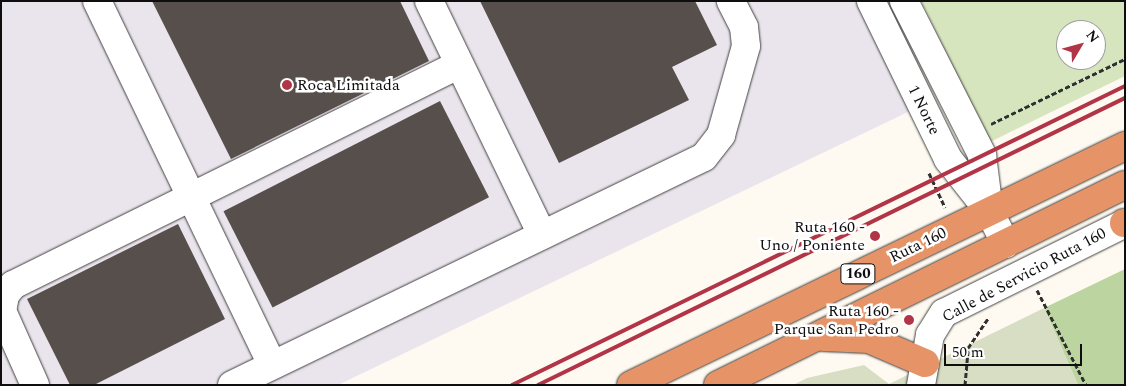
<!DOCTYPE html>
<html>
<head>
<meta charset="utf-8">
<style>
  body { margin:0 }
  #map { position:relative; width:1126px; height:386px; overflow:hidden; background:#fefaf1; font-family:Spectral,serif }
  div>[style] { position:absolute }
  .industrial>* { inset:0; background:#eae4ec }
  .green>* { inset:0; background:#d6e5be }
  .forest>* { inset:0; background:#bcd49f }
  .cemetery>* { inset:0; background:#d8dec4 }
  .building>* { inset:0; background:#564f4c; transform-origin:0 0 }
  .path>* { height:3px; margin-top:-1.5px; transform-origin:0; background:repeating-linear-gradient(90deg,#303030 0 5px,transparent 0 7.5px) }
  .roads { filter:drop-shadow(0 0 1px #414141) drop-shadow(0 0 1px #414141) }
  .minor>* { height:28px; margin:-14px; padding:0 14px; transform-origin:14px; border-radius:14px; background:#fff }
  .highway>* { height:28px; margin:-14px; padding:0 14px; transform-origin:14px; border-radius:14px; background:#e69467 }
  .rail>* { height:4px; margin:-2px; padding:0 2px; transform-origin:2px; border-radius:2px; background:#b13447 }
  .dots>* { width:14px; height:14px; translate:-50% -50%; box-sizing:border-box; border:2px solid #fff; border-radius:50% }
  span { translate:-50% -50%; white-space:nowrap; text-align:center; line-height:1.15; -webkit-text-stroke:5px #fff; paint-order:stroke }
  .shield-label span { padding:1px 4px; background:#fff; border:1px solid; border-radius:4px; -webkit-text-stroke-width:0 }
  .shield-label { font-size:15px; color:#0e0e0e; font-weight:700 }
  .poi-label { font-size:16px; color:#0e0e0e }
  .left { translate:0 -50%; text-align:left }
  .right { translate:-100% -50%; text-align:right }
  .street-label { font-size:16px; color:#0e0e0e }
  .frame { position:absolute; inset:0; border:2px solid #0e0e0e; pointer-events:none }
  .north { position:absolute; left:1056px; top:20px; width:50px; height:50px; box-sizing:border-box; background:#fff; border:1px solid #9f9f9f; border-radius:50%; rotate:53deg; font-size:14px; font-weight:700; line-height:20px; text-align:center; color:#0e0e0e }
  .north::after { content:''; display:block; margin:auto; width:18px; height:22px; background:#b13447; clip-path:polygon(50% 0,100% 100%,50% 72%,0 100%) }
  .scale { position:absolute; left:944px; top:344px; width:138px; height:22px; box-sizing:border-box; border:2px solid #0e0e0e; border-top:0; padding-left:6px; font-size:15px; line-height:18px; white-space:nowrap; color:#0e0e0e; -webkit-text-stroke:4px #fff; paint-order:stroke }
</style>
</head>
<body>
<div id="map">
  <div class="industrial">
    <div style="clip-path:polygon(1px 1px,857px 1px,910px 111px,338px 385px,1px 385px)"></div>
  </div>
  <div class="green">
    <div style="clip-path:polygon(evenodd,921px 1px,1121px 1px,1125px 3px,1125px 76px,990px 142px,921px 1px,1066px 30px,1096px 30px,1096px 60px,1066px 60px,1066px 30px)"></div>
  </div>
  <div class="forest">
    <div style="clip-path:polygon(1125px 269px,1125px 385px,1078px 385px,1044px 308px)"></div>
  </div>
  <div class="cemetery">
    <div style="clip-path:polygon(1044px 308px,1078px 385px,793px 385px,807px 378px,864px 365px,889px 384px)"></div>
  </div>
  <div class="building">
    <div style="clip-path:polygon(152px 1px,400px 1px,429px 61px,231px 159px)"></div>
    <div style="clip-path:polygon(480px 1px,695px 1px,717px 45px,672px 67px,689px 100px,559px 163px)"></div>
    <div style="left:440px;top:101px;width:108px;height:243px;rotate:63deg"></div>
    <div style="clip-path:polygon(178px 224px,225px 319px,94px 385px,70px 385px,27px 299px)"></div>
  </div>
  <div class="path">
    <div style="left:991px;top:124px;width:149px;rotate:-25.9deg"></div>
    <div style="left:929px;top:173px;width:38px;rotate:65deg"></div>
    <div style="left:1037px;top:290px;width:107px;rotate:62.7deg"></div>
    <div style="left:965px;top:385px;width:37px;rotate:-85deg"></div>
    <div style="left:968px;top:348px;width:37px;rotate:-56deg"></div>
  </div>
  <div class="roads">
    <div class="minor">
      <div style="left:97px;top:1px;width:404px;rotate:64.3deg"></div>
      <div style="left:429px;top:1px;width:260px;rotate:64.2deg"></div>
      <div style="left:871px;top:1px;width:176px;rotate:64deg"></div>
      <div style="left:948px;top:159px;width:66px;rotate:51.7deg"></div>
      <div style="left:989px;top:211px;width:37px;rotate:63deg"></div>
      <div style="left:904px;top:1px;width:173px;rotate:63.1deg"></div>
      <div style="left:982px;top:155px;width:56px;rotate:82.9deg"></div>
      <div style="left:35px;top:385px;width:81px;rotate:-114deg"></div>
      <div style="left:2px;top:311px;width:16px;rotate:-79deg"></div>
      <div style="left:5px;top:295px;width:13px;rotate:-51deg"></div>
      <div style="left:13px;top:285px;width:497px;rotate:-26.3deg"></div>
      <div style="left:232px;top:385px;width:524px;rotate:-25.78deg"></div>
      <div style="left:704px;top:157px;width:28px;rotate:-52deg"></div>
      <div style="left:721px;top:135px;width:92px;rotate:-74.3deg"></div>
      <div style="left:746px;top:46px;width:19px;rotate:-96deg"></div>
      <div style="left:744px;top:27px;width:29px;rotate:-117deg"></div>
      <div style="left:921px;top:385px;width:51px;rotate:-79.8deg"></div>
      <div style="left:930px;top:335px;width:26px;rotate:-58deg"></div>
      <div style="left:944px;top:313px;width:202px;rotate:-26.4deg"></div>
    </div>
    <div class="highway">
      <div style="left:1124px;top:223px;width:1px"></div>
      <div style="left:824px;top:337px;width:45px;rotate:2.5deg"></div>
      <div style="left:869px;top:339px;width:61px;rotate:23.2deg"></div>
      <div style="left:631px;top:385px;width:549px;rotate:-25.82deg"></div>
      <div style="left:718px;top:385px;width:453px;rotate:-26.2deg"></div>
    </div>
  </div>
  <div class="rail">
    <div style="left:512px;top:385px;width:682px;rotate:-26deg"></div>
    <div style="left:538px;top:385px;width:653px;rotate:-26.06deg"></div>
  </div>
  <div class="dots">
    <div style="left:287px;top:85px;background:#b13447"></div>
    <div style="left:875px;top:236px;background:#b13447"></div>
    <div style="left:909px;top:320px;background:#b13447"></div>
  </div>
  <div class="shield-label">
    <span style="left:858px;top:274px">160</span>
  </div>
  <div class="poi-label">
    <span class="left" style="left:297px;top:85px">Roca Limitada</span>
    <span class="right" style="left:865px;top:236px">Ruta 160 -<br>Uno / Poniente</span>
    <span class="right" style="left:899px;top:320px">Ruta 160 -<br>Parque San Pedro</span>
  </div>
  <div class="street-label">
    <span style="left:924px;top:110px;rotate:64deg">1 Norte</span>
    <span style="left:918px;top:245px;rotate:-26deg">Ruta 160</span>
    <span style="left:1024px;top:275px;rotate:-28deg">Calle de Servicio Ruta 160</span>
  </div>
  <div class="frame"></div>
  <div class="north">N</div>
  <div class="scale">50 m</div>
</div>
</body>
</html>
